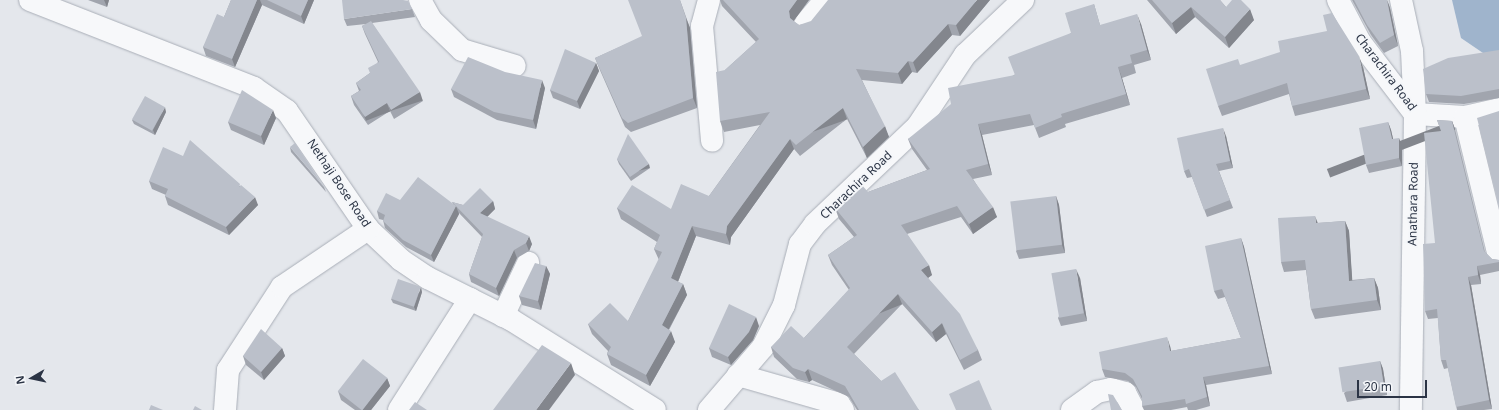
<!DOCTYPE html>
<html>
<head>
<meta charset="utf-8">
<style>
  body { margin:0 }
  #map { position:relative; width:1499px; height:410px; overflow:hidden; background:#e4e7ec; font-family:"Noto Sans",sans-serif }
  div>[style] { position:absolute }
  .water>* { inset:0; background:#9fb4cc }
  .roads { filter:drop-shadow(0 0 1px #a9aeb7) drop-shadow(0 0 1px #a9aeb7) }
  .minor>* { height:22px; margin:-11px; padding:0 11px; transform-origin:11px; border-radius:11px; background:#f7f8fa }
  .wall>* { inset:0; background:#a1a5ae }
  .shaded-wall>* { inset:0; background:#83868d; transform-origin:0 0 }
  .building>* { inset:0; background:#bbc0ca; transform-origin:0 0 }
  span { translate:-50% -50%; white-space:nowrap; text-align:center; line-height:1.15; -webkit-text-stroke:3.5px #f4f6f9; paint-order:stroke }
  .street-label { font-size:12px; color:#2b3445 }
  .north { position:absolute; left:12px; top:358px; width:40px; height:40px; -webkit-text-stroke:3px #f4f6f9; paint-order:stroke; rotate:261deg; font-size:11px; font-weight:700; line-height:16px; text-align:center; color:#2b3445 }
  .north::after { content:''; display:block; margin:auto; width:14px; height:18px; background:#2b3445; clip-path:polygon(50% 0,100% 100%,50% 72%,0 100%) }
  .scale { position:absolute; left:1357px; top:380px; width:70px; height:18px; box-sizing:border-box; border:2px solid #2b3445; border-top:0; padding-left:5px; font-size:12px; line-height:14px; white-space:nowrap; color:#2b3445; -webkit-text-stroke:3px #f4f6f9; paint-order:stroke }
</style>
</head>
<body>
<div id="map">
  <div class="water">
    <div style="clip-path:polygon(1452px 0,1499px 0,1499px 52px,1486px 55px,1461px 38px)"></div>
  </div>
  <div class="roads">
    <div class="minor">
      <div style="left:30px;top:0;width:241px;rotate:21.4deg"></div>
      <div style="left:254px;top:88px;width:40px;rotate:34.9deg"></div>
      <div style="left:287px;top:111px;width:143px;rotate:55.5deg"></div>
      <div style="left:368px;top:229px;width:45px;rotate:43.2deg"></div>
      <div style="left:401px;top:260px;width:32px;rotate:34deg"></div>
      <div style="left:428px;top:278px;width:92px;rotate:26.6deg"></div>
      <div style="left:510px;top:319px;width:171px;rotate:32.1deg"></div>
      <div style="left:420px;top:0;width:23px;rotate:61deg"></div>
      <div style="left:431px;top:20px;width:43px;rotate:44.1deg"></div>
      <div style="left:462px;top:50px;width:55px;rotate:16.8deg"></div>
      <div style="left:709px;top:0;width:27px;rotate:105deg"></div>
      <div style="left:702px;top:26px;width:115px;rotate:85deg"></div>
      <div style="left:1338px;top:0;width:47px;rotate:62.4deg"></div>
      <div style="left:1360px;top:42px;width:91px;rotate:52.6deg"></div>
      <div style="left:1415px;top:114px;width:50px;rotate:3.4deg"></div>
      <div style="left:1465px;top:117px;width:35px;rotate:-13deg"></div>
      <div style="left:1401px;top:0;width:52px;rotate:77.8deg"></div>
      <div style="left:1412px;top:51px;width:63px;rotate:87.3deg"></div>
      <div style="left:1415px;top:114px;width:296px;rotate:90.8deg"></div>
      <div style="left:805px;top:24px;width:31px;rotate:-50deg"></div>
      <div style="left:1465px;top:117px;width:143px;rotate:76.3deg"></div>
      <div style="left:503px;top:316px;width:59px;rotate:-64.7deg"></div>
      <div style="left:738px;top:375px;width:105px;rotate:16deg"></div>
      <div style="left:839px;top:404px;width:7px;rotate:56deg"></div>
      <div style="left:225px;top:410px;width:40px;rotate:-85.7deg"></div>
      <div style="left:228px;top:370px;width:99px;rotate:-57deg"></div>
      <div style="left:282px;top:287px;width:104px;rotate:-34deg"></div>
      <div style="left:399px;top:410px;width:132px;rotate:-57.4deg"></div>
      <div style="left:709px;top:410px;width:83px;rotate:-49.4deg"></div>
      <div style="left:763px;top:347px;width:47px;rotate:-63.4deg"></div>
      <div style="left:784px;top:305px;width:63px;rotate:-75.3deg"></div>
      <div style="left:800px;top:244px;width:25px;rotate:-53deg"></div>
      <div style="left:815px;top:224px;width:141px;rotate:-43.6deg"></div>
      <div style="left:917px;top:127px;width:87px;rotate:-56.3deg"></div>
      <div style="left:965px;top:55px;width:80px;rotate:-43.5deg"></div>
      <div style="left:1072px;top:410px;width:31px;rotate:-36deg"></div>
      <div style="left:1097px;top:392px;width:14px;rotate:-12deg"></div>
      <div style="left:1111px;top:389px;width:15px;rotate:16deg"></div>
      <div style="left:1125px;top:393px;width:19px;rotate:62deg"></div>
    </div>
  </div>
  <div class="wall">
    <div style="clip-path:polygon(88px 0,109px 0,107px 7px)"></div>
    <div style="clip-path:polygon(231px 0,314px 0,304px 24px,262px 5px,235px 67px,206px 56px,203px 47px,224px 17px)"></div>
    <div style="clip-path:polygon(680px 0,690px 28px,697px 108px,631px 132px,625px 127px,599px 68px,595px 58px,642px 37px)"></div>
    <div style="clip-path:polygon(720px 0,809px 0,793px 21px,799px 25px,990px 0,960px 36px,952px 35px,917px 73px,912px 72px,902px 84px,862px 80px,889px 137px,867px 158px,847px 119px,800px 156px,794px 149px,731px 237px,730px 245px,696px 236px,678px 282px,683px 284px,687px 295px,669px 330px,675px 342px,650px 386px,611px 365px,607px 354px,608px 351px,592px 334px,588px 324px,628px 321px,659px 260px,654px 249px,657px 242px,621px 219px,617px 208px,671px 209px,709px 196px,760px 125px,724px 132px,720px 121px,725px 70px,756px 42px,722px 6px)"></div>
    <div style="clip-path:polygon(1147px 0,1220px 0,1226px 7px,1254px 20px,1229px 48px,1195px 17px,1176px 34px)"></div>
    <div style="clip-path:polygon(1352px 0,1387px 0,1390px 8px,1398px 46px,1384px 53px,1371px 35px)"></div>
    <div style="clip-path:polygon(1094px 4px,1100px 25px,1141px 24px,1151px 60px,1134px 65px,1136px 73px,1122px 78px,1130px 105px,1065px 124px,1066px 127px,1039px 138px,1034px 125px,982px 135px,992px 175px,973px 179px,997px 217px,973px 234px,961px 217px,907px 234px,932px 275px,928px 278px,978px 350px,982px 360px,964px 370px,946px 334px,936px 342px,902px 304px,854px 354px,881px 381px,919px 410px,857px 410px,849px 397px,812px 380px,809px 382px,797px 379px,774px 357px,771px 347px,804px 338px,849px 290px,832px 265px,828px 255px,854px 237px,839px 219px,835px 208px,868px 192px,927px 170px,912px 149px,908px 139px,1014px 75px,1071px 33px)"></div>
    <div style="clip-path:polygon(412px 9px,415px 17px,372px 23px,423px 101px,394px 119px,390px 111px,368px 125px,354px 105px,351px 96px,359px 91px,356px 83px,370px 73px,378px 62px,365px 34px,362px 26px,366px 24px,347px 26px,344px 19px)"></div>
    <div style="clip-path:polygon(1499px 50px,1499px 98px,1464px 104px,1429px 102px,1426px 94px)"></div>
    <div style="clip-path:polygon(596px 63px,599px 71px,580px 109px,553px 98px,550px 90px)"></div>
    <div style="clip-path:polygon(1240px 65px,1363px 67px,1370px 99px,1295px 116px,1292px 106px,1289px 94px,1222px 116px,1218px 106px)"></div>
    <div style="clip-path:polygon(545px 88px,536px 129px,497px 120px,454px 97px,451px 89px)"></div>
    <div style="clip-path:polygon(166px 112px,155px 135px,134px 124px,132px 120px)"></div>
    <div style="clip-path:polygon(276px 118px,264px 145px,231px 130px,228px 122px)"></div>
    <div style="clip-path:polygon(1437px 120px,1452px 121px,1455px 129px,1485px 252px,1492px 259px,1499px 260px,1499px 271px,1480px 275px,1481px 284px,1471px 285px,1492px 409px,1484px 410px,1457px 410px,1448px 368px,1444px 369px,1441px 360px,1438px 318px,1428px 319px,1425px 311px,1435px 243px,1441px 131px)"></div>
    <div style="clip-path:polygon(1388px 122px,1391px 130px,1393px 139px,1402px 146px,1402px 166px,1369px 173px,1366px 165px)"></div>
    <div style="clip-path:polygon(1226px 136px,1233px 168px,1219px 171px,1233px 208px,1207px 217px,1192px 177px,1187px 178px,1184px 171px)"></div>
    <div style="clip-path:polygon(290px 147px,324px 187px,326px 192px,291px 152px)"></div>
    <div style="clip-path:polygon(617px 159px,650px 168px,631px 181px,619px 164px)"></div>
    <div style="clip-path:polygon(149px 181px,241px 186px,258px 205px,229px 235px,168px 205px,165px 196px,166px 195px,152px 189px)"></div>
    <div style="clip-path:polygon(1056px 196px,1059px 205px,1065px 253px,1019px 259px,1016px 251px)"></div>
    <div style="clip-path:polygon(400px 200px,453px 204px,452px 202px,463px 205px,493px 201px,495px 209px,487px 217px,532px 244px,529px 251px,517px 258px,499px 296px,471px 282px,469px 274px,482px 237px,459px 213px,459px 214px,434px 262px,406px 247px,385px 228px,383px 220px,379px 219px,377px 211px)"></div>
    <div style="clip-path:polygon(1345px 221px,1349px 231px,1352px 280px,1374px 278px,1378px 288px,1381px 310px,1315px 319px,1311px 309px,1306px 270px,1284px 272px,1281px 262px,1318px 223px)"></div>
    <div style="clip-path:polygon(1241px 238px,1244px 247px,1272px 374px,1206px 385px,1210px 406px,1196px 410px,1188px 410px,1187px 407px,1171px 410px,1144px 410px,1142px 406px,1142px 399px,1136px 387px,1128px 381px,1105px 377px,1102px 369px,1170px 346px,1171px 351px,1241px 338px,1225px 297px,1218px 299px,1214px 291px)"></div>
    <div style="clip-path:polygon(546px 266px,550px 274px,541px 310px,522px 305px,519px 296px)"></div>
    <div style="clip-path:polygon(1080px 278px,1087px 321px,1061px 326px,1058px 318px)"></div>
    <div style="clip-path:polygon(422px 292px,416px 311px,393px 303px,391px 299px)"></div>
    <div style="clip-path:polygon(759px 326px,753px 340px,731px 365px,712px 357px,709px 348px)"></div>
    <div style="clip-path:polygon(282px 348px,285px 356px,264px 380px,246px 365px,243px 356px)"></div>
    <div style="clip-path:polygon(1380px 361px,1383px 369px,1387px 395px,1347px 402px,1344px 393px)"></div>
    <div style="clip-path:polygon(387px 378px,390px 386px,371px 410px,355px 410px,341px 400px,338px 391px)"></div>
  </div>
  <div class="shaded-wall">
    <div style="clip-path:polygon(104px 0,109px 0,107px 7px)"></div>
    <div style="clip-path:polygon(257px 0,260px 0,262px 5px,235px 67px,232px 59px)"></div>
    <div style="clip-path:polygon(308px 0,314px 0,304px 24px,301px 16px)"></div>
    <div style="clip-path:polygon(797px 0,809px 0,793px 22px,790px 18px,789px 11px)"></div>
    <div style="clip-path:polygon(977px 0,990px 0,960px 36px,956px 25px)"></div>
    <div style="clip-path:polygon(1387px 0,1390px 8px,1398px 46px,1394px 35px)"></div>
    <div style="clip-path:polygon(1191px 7px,1195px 17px,1176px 34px,1172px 23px)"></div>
    <div style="clip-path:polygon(1250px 9px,1254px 20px,1229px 48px,1225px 37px)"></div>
    <div style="clip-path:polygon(1137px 14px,1141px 24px,1151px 60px,1147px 50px)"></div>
    <div style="clip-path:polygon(686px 18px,690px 28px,697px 108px,693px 98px)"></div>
    <div style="clip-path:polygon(948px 24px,952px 35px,917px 73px,913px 62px)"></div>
    <div style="clip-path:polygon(1359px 56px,1363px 67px,1370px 99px,1366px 89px)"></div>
    <div style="clip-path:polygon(908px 61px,912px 72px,902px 84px,898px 73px)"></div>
    <div style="clip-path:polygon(596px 63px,599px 71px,580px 109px,577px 101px)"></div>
    <div style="clip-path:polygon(1118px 67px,1122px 78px,1130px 105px,1126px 94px)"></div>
    <div style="clip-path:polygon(542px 80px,545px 88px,536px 129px,533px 120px)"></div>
    <div style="left:420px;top:92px;width:9px;height:34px;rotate:72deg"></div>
    <div style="left:387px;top:103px;width:9px;height:26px;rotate:69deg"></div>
    <div style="clip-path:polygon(165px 107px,166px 112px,155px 135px,153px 130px)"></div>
    <div style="left:843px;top:108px;width:12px;height:60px;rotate:70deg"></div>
    <div style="clip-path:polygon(273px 110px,276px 118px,264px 145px,261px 136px)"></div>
    <div style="left:1452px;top:121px;width:9px;height:134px;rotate:69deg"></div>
    <div style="clip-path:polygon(1388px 122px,1391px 130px,1395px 147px,1392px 139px)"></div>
    <div style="clip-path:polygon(978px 124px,982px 135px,992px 175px,988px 164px)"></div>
    <div style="clip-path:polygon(885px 126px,889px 137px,867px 158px,863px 147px)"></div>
    <div style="clip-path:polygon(1223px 128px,1226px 136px,1233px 168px,1230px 161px)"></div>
    <div style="clip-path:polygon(1399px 138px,1402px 146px,1402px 166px,1399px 158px)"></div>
    <div style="clip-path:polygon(790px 139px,794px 149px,731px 237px,730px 245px,726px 234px,727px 226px)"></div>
    <div style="left:649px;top:164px;width:4px;height:23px;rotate:76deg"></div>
    <div style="clip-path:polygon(1056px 196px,1059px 205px,1065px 253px,1062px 245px)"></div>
    <div style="clip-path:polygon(255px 197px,258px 205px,229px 235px,226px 227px)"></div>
    <div style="clip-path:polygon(493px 201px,495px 209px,483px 221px,480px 213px)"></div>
    <div style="clip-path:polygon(456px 206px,459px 214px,434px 262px,431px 255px)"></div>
    <div style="clip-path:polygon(993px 207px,997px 217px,973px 234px,969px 224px)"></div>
    <div style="clip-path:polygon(1315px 216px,1319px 226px,1316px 223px)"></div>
    <div style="clip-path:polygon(1345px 221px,1349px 231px,1353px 291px,1349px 281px)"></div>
    <div style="clip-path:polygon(692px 226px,696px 236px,675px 289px,671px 278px)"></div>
    <div style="clip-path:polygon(529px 236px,532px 244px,529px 251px,526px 243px)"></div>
    <div style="clip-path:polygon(1241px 238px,1244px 247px,1272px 374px,1269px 366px)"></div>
    <div style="clip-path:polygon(514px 250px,517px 258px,499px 296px,496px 288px)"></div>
    <div style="clip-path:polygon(929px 265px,932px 275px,925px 280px,921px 270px)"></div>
    <div style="clip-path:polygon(546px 266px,550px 274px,541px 310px,538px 301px)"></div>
    <div style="clip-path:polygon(1477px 266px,1480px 275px,1481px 284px,1478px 275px)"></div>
    <div style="clip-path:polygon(1076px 269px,1080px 278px,1087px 321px,1084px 313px)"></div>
    <div style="clip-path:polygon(1468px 277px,1471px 285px,1492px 409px,1489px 400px)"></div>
    <div style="clip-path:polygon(1374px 278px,1378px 288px,1381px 310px,1377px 300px)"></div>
    <div style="clip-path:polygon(683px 284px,687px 295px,665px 336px,662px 325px)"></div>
    <div style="clip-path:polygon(421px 287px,422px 292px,416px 311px,414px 307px)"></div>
    <div style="left:898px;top:294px;width:11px;height:74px;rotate:68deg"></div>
    <div style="clip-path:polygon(756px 317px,759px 326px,753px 340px,731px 365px,728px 357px)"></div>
    <div style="clip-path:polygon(942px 323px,946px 334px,936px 342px,932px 332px)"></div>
    <div style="clip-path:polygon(671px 331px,675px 342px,650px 386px,646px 375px)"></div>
    <div style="clip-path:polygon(1167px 337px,1170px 346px,1173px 359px,1170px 351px)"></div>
    <div style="clip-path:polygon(282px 348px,285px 356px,264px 380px,261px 372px)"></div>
    <div style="clip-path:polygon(1380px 361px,1383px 369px,1387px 395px,1384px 386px)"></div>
    <div style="clip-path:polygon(571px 363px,575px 375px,549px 410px,536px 410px)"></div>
    <div style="clip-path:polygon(808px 369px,812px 380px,809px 382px,805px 372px)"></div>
    <div style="clip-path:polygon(1203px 377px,1206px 385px,1210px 406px,1207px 397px)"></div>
    <div style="clip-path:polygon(387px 378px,390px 386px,371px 410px,362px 410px)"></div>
  </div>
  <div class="building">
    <div style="clip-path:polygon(231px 0,257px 0,232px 59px,203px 47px,217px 14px,224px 17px)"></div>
    <div style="clip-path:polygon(267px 0,308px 0,301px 16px)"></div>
    <div style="clip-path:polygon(342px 0,403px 0,408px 1px,412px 9px,344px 19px)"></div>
    <div style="clip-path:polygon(628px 0,680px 0,686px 18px,693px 98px,628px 123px,622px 118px,595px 58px,642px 36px)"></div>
    <div style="clip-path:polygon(723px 0,797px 0,789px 11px,790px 18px,799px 25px,811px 21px,828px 0,977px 0,956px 25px,948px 24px,913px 62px,908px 61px,898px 73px,856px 69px,885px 126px,863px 147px,843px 108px,796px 145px,790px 139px,727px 226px,726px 234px,692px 226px,671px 278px,683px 284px,662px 325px,671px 331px,646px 375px,607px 354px,611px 347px,588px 324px,610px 303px,628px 321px,662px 252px,654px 249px,660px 235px,617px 208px,632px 185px,671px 209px,681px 184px,709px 196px,770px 112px,720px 121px,716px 72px,725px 70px,759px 39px)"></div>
    <div style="clip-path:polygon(1152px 0,1220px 0,1226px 7px,1232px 0,1241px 0,1250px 9px,1225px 37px,1191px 7px,1172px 23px)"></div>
    <div style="clip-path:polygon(1354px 0,1387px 0,1394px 35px,1380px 43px,1367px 25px)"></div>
    <div style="clip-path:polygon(1094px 4px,1100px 25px,1137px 14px,1147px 50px,1130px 55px,1132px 63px,1118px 67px,1126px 94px,1061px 114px,1062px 117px,1035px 128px,1030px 114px,978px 124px,988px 164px,966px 170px,993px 207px,969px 224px,957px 206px,901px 225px,929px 265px,921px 270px,960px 314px,978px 350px,960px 360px,942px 323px,932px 332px,898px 294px,847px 347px,881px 381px,895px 372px,919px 410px,859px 410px,845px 386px,808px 369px,805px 372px,793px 368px,771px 347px,791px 326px,804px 338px,850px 288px,828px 255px,857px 235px,835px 208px,861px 184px,868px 192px,930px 169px,908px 139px,951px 104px,948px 88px,1015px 75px,1008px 57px,1071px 33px,1065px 13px)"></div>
    <div style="clip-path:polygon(1332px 13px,1359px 56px,1366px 89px,1292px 106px,1287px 83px,1218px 106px,1206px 69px,1238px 59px,1240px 65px,1280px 52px,1278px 41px,1327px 31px,1323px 15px)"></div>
    <div style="clip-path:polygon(371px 21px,420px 92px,391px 110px,387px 103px,365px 117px,351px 96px,361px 90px,356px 83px,370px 73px,368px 68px,379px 62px,362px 26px)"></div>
    <div style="clip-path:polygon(565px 49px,596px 63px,577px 101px,550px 90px)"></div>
    <div style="clip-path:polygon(1499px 50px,1499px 89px,1461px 96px,1426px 94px,1423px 69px,1448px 58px)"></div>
    <div style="clip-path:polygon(468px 57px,505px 72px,542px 80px,533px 120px,494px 112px,451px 89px)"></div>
    <div style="clip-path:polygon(242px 90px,273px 110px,261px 136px,228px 122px)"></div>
    <div style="left:145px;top:96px;width:23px;height:27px;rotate:29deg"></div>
    <div style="clip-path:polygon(1499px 111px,1499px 207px,1477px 118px)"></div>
    <div style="clip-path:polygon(1437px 120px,1452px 121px,1484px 251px,1492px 259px,1499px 260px,1499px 262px,1477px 266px,1478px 275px,1468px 277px,1489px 400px,1456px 407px,1446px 360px,1441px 360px,1437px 309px,1425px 311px,1423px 244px,1435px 243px,1424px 133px,1441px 131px)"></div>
    <div style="clip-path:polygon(1388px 122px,1392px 139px,1399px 138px,1399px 158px,1366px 165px,1359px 128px)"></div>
    <div style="clip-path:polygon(1223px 128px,1230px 161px,1216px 164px,1230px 200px,1204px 210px,1189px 169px,1184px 171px,1177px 138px)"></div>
    <div style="clip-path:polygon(628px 134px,649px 164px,630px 177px,617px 159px)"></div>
    <div style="clip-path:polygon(190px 140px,240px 184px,239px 187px,241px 185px,255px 197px,226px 227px,165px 196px,168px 189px,149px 181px,163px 147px,183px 156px)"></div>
    <div style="clip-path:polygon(295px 143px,324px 187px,290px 147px)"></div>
    <div style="clip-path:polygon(418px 177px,456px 206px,431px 255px,403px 240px,383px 221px,385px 215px,377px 211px,386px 193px,400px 200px)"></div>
    <div style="clip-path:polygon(480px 188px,493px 201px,480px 213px,529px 236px,526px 243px,514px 250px,496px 288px,469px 274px,483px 234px,452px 202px,463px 205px)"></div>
    <div style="left:1056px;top:196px;width:49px;height:46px;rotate:83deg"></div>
    <div style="clip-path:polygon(1315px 216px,1316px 223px,1345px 221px,1349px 281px,1374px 278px,1377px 300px,1311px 309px,1305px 260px,1281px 262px,1278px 218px)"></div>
    <div style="clip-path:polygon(1241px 238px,1269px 366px,1203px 377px,1207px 397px,1186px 404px,1185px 399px,1142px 406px,1142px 396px,1133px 379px,1125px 373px,1102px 369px,1099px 352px,1167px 337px,1170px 351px,1241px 338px,1222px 289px,1214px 291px,1205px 246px)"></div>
    <div style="clip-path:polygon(535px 263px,546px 266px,538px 301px,519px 296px)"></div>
    <div style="left:1076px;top:269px;width:45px;height:25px;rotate:80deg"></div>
    <div style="left:398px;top:279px;width:24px;height:21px;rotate:19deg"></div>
    <div style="clip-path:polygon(729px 304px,756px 317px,749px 332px,728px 357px,709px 348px)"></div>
    <div style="clip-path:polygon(261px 329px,282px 348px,261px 372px,243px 356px)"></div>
    <div style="clip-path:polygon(542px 345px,571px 363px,536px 410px,493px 410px)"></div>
    <div style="left:363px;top:359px;width:31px;height:41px;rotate:38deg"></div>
    <div style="left:1380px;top:361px;width:25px;height:42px;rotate:81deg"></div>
    <div style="clip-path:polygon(979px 380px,992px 410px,956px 410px,949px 394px)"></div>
    <div style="clip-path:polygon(1108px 394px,1113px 395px,1122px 410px,1111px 410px)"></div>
    <div style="clip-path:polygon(415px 402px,427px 410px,409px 410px)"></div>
    <div style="clip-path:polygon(151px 405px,163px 410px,149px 410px)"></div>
    <div style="clip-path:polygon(195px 406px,202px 410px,193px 410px)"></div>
  </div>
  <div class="street-label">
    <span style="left:1386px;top:72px;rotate:53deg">Charachira Road</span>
    <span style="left:339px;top:183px;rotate:56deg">Nethaji Bose Road</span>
    <span style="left:856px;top:185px;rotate:-43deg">Charachira Road</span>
    <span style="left:1413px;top:204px;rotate:-89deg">Anathara Road</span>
  </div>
  <div class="north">N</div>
  <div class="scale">20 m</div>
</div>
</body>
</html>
